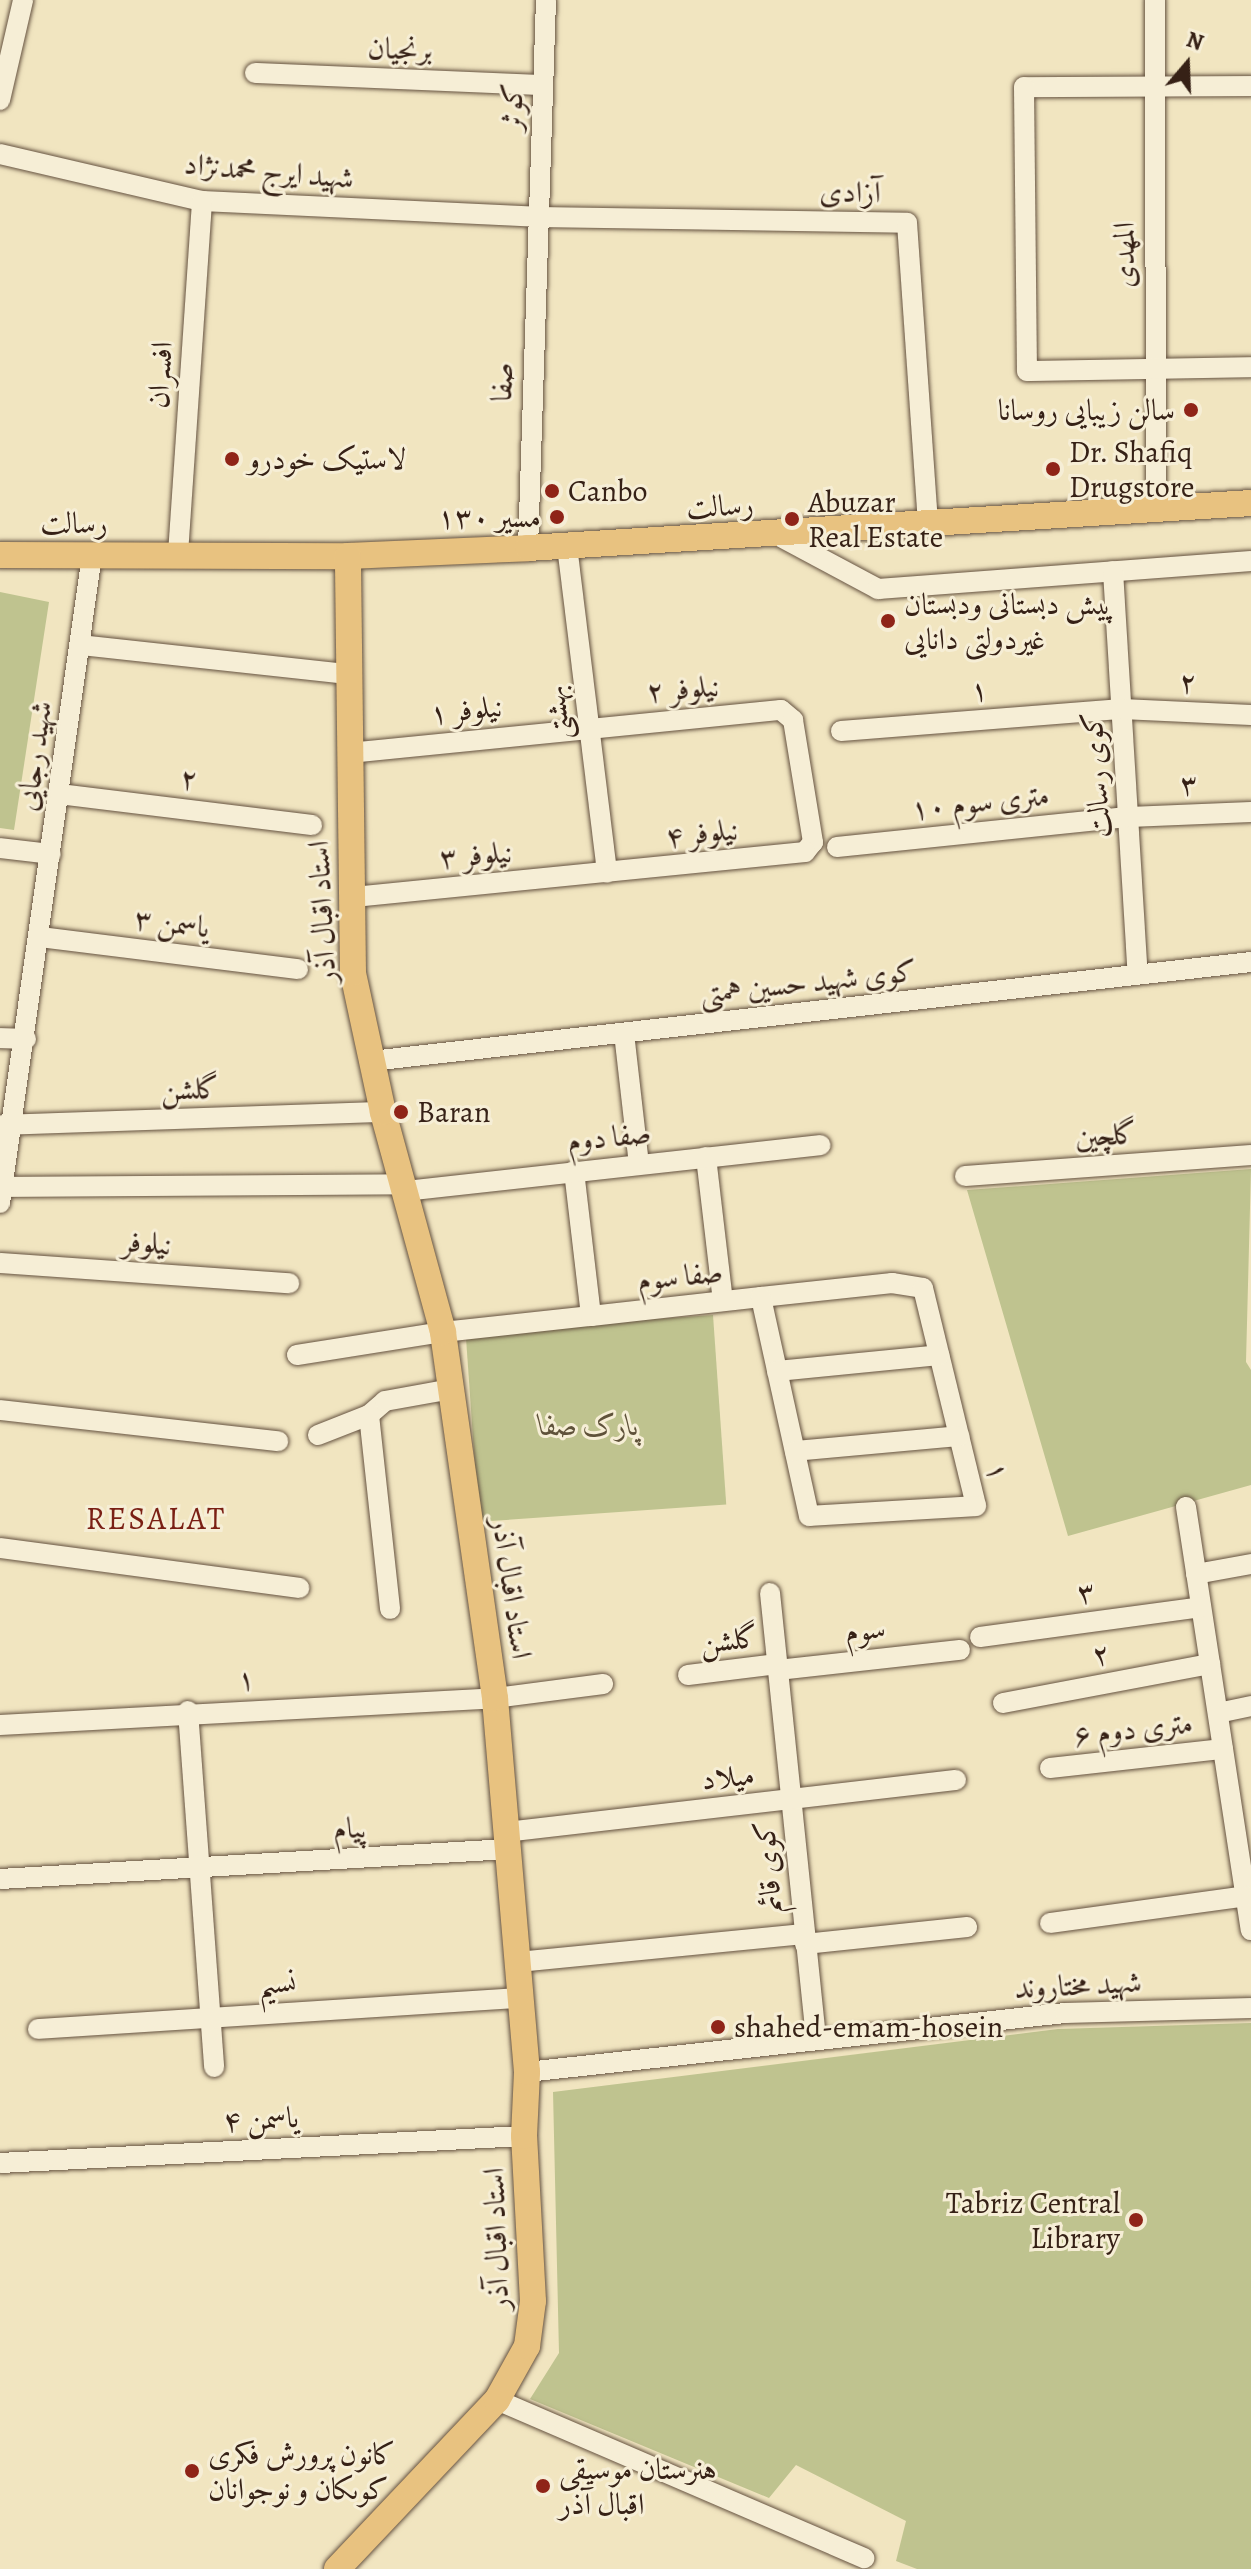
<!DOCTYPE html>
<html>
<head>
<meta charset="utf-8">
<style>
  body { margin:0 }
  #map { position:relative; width:1251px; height:2569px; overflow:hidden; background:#f1e5c0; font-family:Alegreya,Amiri,serif }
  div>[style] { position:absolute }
  .green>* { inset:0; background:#bfc38f; transform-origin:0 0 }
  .roads { filter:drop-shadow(0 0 2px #655240) drop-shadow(0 0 2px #655240) }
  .minor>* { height:20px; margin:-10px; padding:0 10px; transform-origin:10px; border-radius:10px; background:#f6eed6 }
  .major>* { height:26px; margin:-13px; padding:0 13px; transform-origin:13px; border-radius:13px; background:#e8c280 }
  .dots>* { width:22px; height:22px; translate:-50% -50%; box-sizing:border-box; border:4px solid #f6eed6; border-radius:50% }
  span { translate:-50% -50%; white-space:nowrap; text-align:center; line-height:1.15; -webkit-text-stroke:6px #f6eed6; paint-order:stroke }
  .street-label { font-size:30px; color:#362116 }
  .poi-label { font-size:30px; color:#362116 }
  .right { translate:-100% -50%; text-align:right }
  .left { translate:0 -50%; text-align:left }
  .park-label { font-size:30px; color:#5f523a; font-style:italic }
  .neighbourhood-label { font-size:32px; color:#7a1f14; letter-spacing:2px }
  .north { position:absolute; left:1147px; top:24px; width:80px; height:80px; -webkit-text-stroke:6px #f6eed6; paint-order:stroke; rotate:19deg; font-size:22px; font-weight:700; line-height:32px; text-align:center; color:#362116 }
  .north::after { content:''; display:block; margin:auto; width:28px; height:36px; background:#362116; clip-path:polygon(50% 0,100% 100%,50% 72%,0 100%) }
</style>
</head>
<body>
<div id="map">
  <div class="green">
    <div style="clip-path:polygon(0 592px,49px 602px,14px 830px,0 828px)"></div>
    <div style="clip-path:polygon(1251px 1169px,1246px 1362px,1251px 1370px,1251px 1485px,1068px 1536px,967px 1190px)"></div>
    <div style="left:713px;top:1315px;width:190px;height:248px;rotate:86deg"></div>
    <div style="clip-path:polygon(1251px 2023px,1251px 2569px,917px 2569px,896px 2561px,906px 2521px,796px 2465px,769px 2498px,530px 2399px,559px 2353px,553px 2092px,1058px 2029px)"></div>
  </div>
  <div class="roads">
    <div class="minor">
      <div style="left:1155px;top:0;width:511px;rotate:89.89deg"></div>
      <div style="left:255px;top:73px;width:287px;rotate:2.4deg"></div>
      <div style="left:1251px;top:86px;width:227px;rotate:179.7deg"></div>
      <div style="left:1024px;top:87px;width:284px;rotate:89.4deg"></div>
      <div style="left:1027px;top:371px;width:224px;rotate:-1deg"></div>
      <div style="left:0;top:100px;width:103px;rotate:-77deg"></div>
      <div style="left:0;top:154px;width:207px;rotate:13.1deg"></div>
      <div style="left:202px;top:201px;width:335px;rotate:2.7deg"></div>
      <div style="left:537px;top:217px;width:370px;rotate:0.9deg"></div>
      <div style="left:907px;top:223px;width:302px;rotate:86deg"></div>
      <div style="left:777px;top:535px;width:115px;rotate:28.1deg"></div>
      <div style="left:878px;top:589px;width:374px;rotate:-4.3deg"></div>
      <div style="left:567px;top:546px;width:329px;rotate:83deg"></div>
      <div style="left:528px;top:548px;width:548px;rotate:-88.12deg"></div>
      <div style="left:178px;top:554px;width:354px;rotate:-86.1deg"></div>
      <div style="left:1113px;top:571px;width:404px;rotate:86.5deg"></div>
      <div style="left:80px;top:645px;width:271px;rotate:6.2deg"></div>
      <div style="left:841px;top:731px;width:282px;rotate:-4.5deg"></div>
      <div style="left:1122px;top:709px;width:129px;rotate:2.7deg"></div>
      <div style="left:349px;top:753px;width:434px;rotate:-5.7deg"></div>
      <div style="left:781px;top:710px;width:16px;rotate:40deg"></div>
      <div style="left:793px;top:720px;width:124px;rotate:80.7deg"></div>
      <div style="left:813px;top:842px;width:13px;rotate:129deg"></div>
      <div style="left:805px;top:852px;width:456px;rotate:174.3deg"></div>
      <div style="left:59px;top:794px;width:255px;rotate:7deg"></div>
      <div style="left:837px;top:847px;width:294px;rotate:-5.9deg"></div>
      <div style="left:1129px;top:817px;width:122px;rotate:-2.3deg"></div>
      <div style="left:0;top:848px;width:51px;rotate:6.7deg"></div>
      <div style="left:40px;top:937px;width:260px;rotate:7.1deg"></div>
      <div style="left:624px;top:1033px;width:132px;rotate:83.5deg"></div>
      <div style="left:0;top:1038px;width:26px;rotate:2deg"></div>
      <div style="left:371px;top:1061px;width:886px;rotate:-6.42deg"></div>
      <div style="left:3px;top:1125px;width:380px;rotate:-2deg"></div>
      <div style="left:706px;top:1157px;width:145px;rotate:83.3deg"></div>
      <div style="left:574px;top:1171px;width:146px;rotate:83.3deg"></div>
      <div style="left:965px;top:1176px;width:287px;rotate:-4.2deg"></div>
      <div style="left:3px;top:1187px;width:400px;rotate:-0.4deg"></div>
      <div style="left:405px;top:1191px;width:418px;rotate:-6.3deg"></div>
      <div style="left:0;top:1203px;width:654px;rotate:-81.92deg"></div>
      <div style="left:0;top:1263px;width:290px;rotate:4deg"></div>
      <div style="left:297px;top:1355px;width:148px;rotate:-9deg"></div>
      <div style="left:443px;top:1332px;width:149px;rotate:-6.2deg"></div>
      <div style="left:591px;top:1316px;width:171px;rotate:-6.4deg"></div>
      <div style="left:761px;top:1297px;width:132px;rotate:-6.1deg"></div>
      <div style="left:892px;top:1283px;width:31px;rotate:9deg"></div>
      <div style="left:923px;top:1288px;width:224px;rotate:76.3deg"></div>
      <div style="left:976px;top:1506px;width:167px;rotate:176.6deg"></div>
      <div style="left:809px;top:1516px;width:224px;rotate:-102.4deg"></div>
      <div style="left:777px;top:1371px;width:163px;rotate:-5.6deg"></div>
      <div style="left:0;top:1410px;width:280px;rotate:6.4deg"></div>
      <div style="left:369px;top:1415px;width:195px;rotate:83.8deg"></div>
      <div style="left:318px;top:1435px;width:55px;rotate:-21.4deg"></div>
      <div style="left:369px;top:1415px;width:21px;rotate:-41deg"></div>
      <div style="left:385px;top:1401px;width:68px;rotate:-10.2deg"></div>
      <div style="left:795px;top:1451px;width:165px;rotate:-5.2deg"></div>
      <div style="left:1186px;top:1507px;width:428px;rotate:81.3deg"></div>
      <div style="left:0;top:1548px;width:302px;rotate:7.6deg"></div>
      <div style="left:1196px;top:1574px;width:56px;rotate:-10.3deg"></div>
      <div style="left:770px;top:1593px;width:449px;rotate:84.1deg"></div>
      <div style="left:980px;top:1637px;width:223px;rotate:-7.7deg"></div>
      <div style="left:778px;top:1670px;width:183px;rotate:-6.3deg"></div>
      <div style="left:688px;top:1675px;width:90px;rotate:-7deg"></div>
      <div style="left:1003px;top:1703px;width:211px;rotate:-10.7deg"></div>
      <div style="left:188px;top:1711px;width:357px;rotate:85.8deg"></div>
      <div style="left:1218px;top:1713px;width:34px;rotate:-12deg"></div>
      <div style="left:0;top:1725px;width:496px;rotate:-3.1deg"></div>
      <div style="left:495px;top:1698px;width:109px;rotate:-7.4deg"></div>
      <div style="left:1050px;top:1768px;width:174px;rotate:-6.3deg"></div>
      <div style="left:506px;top:1832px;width:453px;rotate:-6.6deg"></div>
      <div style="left:0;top:1879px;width:509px;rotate:-3.38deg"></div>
      <div style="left:1050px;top:1923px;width:198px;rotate:-7.8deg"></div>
      <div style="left:805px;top:1944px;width:163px;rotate:-6deg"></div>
      <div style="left:518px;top:1962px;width:287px;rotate:-5.6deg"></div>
      <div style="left:38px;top:2029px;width:484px;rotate:-3.7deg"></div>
      <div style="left:527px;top:2072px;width:541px;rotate:-6.26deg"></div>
      <div style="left:1065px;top:2013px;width:186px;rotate:-1.5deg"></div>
      <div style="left:0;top:2163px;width:525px;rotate:-2.95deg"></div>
      <div style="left:497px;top:2400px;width:400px;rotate:23.3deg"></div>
    </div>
    <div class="major">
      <div style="left:0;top:555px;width:348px;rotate:0.2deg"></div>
      <div style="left:348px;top:556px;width:180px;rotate:-2.5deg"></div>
      <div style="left:528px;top:548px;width:724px;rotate:-3.56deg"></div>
      <div style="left:337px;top:2569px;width:233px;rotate:-46.6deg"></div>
      <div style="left:497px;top:2400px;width:62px;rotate:-60.9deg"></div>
      <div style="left:527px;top:2346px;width:45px;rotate:-82.4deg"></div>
      <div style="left:533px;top:2301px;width:165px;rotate:-93.1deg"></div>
      <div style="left:524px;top:2136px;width:64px;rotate:-87.3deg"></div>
      <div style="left:527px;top:2072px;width:375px;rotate:-94.9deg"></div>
      <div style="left:495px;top:1698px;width:370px;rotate:-98.1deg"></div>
      <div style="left:443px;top:1332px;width:228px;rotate:-105.3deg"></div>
      <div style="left:383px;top:1112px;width:142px;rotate:-102.2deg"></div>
      <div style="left:353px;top:973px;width:417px;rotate:-90.7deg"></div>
    </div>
  </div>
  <div class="dots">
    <div style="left:1191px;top:410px;background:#8f2418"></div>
    <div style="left:232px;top:459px;background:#8f2418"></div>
    <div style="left:1053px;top:469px;background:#8f2418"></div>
    <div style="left:552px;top:491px;background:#8f2418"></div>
    <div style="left:557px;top:517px;background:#8f2418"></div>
    <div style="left:792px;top:519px;background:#8f2418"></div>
    <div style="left:888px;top:621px;background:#8f2418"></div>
    <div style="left:401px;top:1112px;background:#8f2418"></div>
    <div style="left:718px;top:2027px;background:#8f2418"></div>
    <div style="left:1136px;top:2220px;background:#8f2418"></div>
    <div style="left:192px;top:2471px;background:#8f2418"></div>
    <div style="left:543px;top:2486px;background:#8f2418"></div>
  </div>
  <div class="street-label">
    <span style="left:400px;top:49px;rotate:2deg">برنجیان</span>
    <span style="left:512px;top:107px;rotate:-88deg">کوثر</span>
    <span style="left:269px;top:171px;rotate:5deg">شهید ایرج محمدنژاد</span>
    <span style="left:850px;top:192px;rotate:1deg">آزادی</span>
    <span style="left:1124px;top:255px;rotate:-90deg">المهدی</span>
    <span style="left:160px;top:375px;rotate:-86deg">افسران</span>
    <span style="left:502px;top:382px;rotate:-88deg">صفا</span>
    <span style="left:720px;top:506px;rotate:-3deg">رسالت</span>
    <span style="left:74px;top:523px">رسالت</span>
    <span style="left:1188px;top:682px;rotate:3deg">۲</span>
    <span style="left:683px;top:689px;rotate:-5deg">نیلوفر ۲</span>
    <span style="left:979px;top:690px;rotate:-4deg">۱</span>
    <span style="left:466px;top:710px;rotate:-6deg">نیلوفر ۱</span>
    <span style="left:557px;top:713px;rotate:-97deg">بهشتی</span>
    <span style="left:34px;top:756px;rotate:-82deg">شهید رجایی</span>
    <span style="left:1096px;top:775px;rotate:-94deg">کوی رسالت</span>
    <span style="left:189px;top:779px;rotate:7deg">۲</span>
    <span style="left:1189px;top:784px;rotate:-2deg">۳</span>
    <span style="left:980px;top:802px;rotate:-6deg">۱۰ متری سوم</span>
    <span style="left:702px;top:833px;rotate:-6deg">نیلوفر ۴</span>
    <span style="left:476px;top:855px;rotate:-5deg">نیلوفر ۳</span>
    <span style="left:322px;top:912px;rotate:-93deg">استاد اقبال آذر</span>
    <span style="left:172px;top:923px;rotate:7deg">یاسمن ۳</span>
    <span style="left:808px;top:982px;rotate:-6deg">کوی شهید حسین همتی</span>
    <span style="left:190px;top:1089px;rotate:-2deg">گلشن</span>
    <span style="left:1106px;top:1135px;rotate:-4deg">گلچین</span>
    <span style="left:609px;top:1137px;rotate:-6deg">صفا دوم</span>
    <span style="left:147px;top:1243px;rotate:4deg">نیلوفر</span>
    <span style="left:680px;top:1276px;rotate:-6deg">صفا سوم</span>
    <span style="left:998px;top:1471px;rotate:76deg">۱</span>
    <span style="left:512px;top:1588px;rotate:82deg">استاد اقبال آذر</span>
    <span style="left:1086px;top:1592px;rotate:-8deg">۳</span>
    <span style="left:865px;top:1630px;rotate:-6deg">سوم</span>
    <span style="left:729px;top:1640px;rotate:-7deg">گلشن</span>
    <span style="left:1101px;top:1654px;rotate:-11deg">۲</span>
    <span style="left:246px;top:1679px;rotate:-3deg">۱</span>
    <span style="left:1133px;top:1729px;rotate:-6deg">۶ متری دوم</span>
    <span style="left:728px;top:1777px;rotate:-6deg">میلاد</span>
    <span style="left:350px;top:1828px;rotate:-3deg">پیام</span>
    <span style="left:768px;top:1867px;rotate:-95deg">کوی قائم</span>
    <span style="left:277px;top:1983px;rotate:-4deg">نسیم</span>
    <span style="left:1078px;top:1985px;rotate:-3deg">شهید مختاروند</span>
    <span style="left:261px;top:2119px;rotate:-3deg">یاسمن ۴</span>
    <span style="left:496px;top:2239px;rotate:-92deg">استاد اقبال آذر</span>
  </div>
  <div class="poi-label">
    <span class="right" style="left:1175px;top:410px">سالن زیبایی روسانا</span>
    <span class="left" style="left:1069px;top:469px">Dr. Shafiq<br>Drugstore</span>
    <span class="left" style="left:248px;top:459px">لاستیک خودرو</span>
    <span class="left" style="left:568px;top:491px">Canbo</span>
    <span class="left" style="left:808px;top:519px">Abuzar<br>Real Estate</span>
    <span class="right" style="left:541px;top:517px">مسیر ۱۳۰</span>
    <span class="left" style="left:904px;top:621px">پیش دبستانی ودبستان<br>غیردولتی دانایی</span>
    <span class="left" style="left:417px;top:1112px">Baran</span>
    <span class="left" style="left:734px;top:2027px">shahed-emam-hosein</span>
    <span class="right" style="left:1120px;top:2220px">Tabriz Central<br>Library</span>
    <span class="left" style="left:208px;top:2471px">کانون پرورش فکرى<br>کوىکان و نوجوانان</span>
    <span class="left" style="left:559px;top:2486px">هنرستان موسیقی<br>اقبال آذر</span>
  </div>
  <div class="park-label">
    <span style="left:589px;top:1425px">پارک صفا</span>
  </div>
  <div class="neighbourhood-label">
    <span style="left:156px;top:1518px">RESALAT</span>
  </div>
  <div class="north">N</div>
</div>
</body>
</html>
